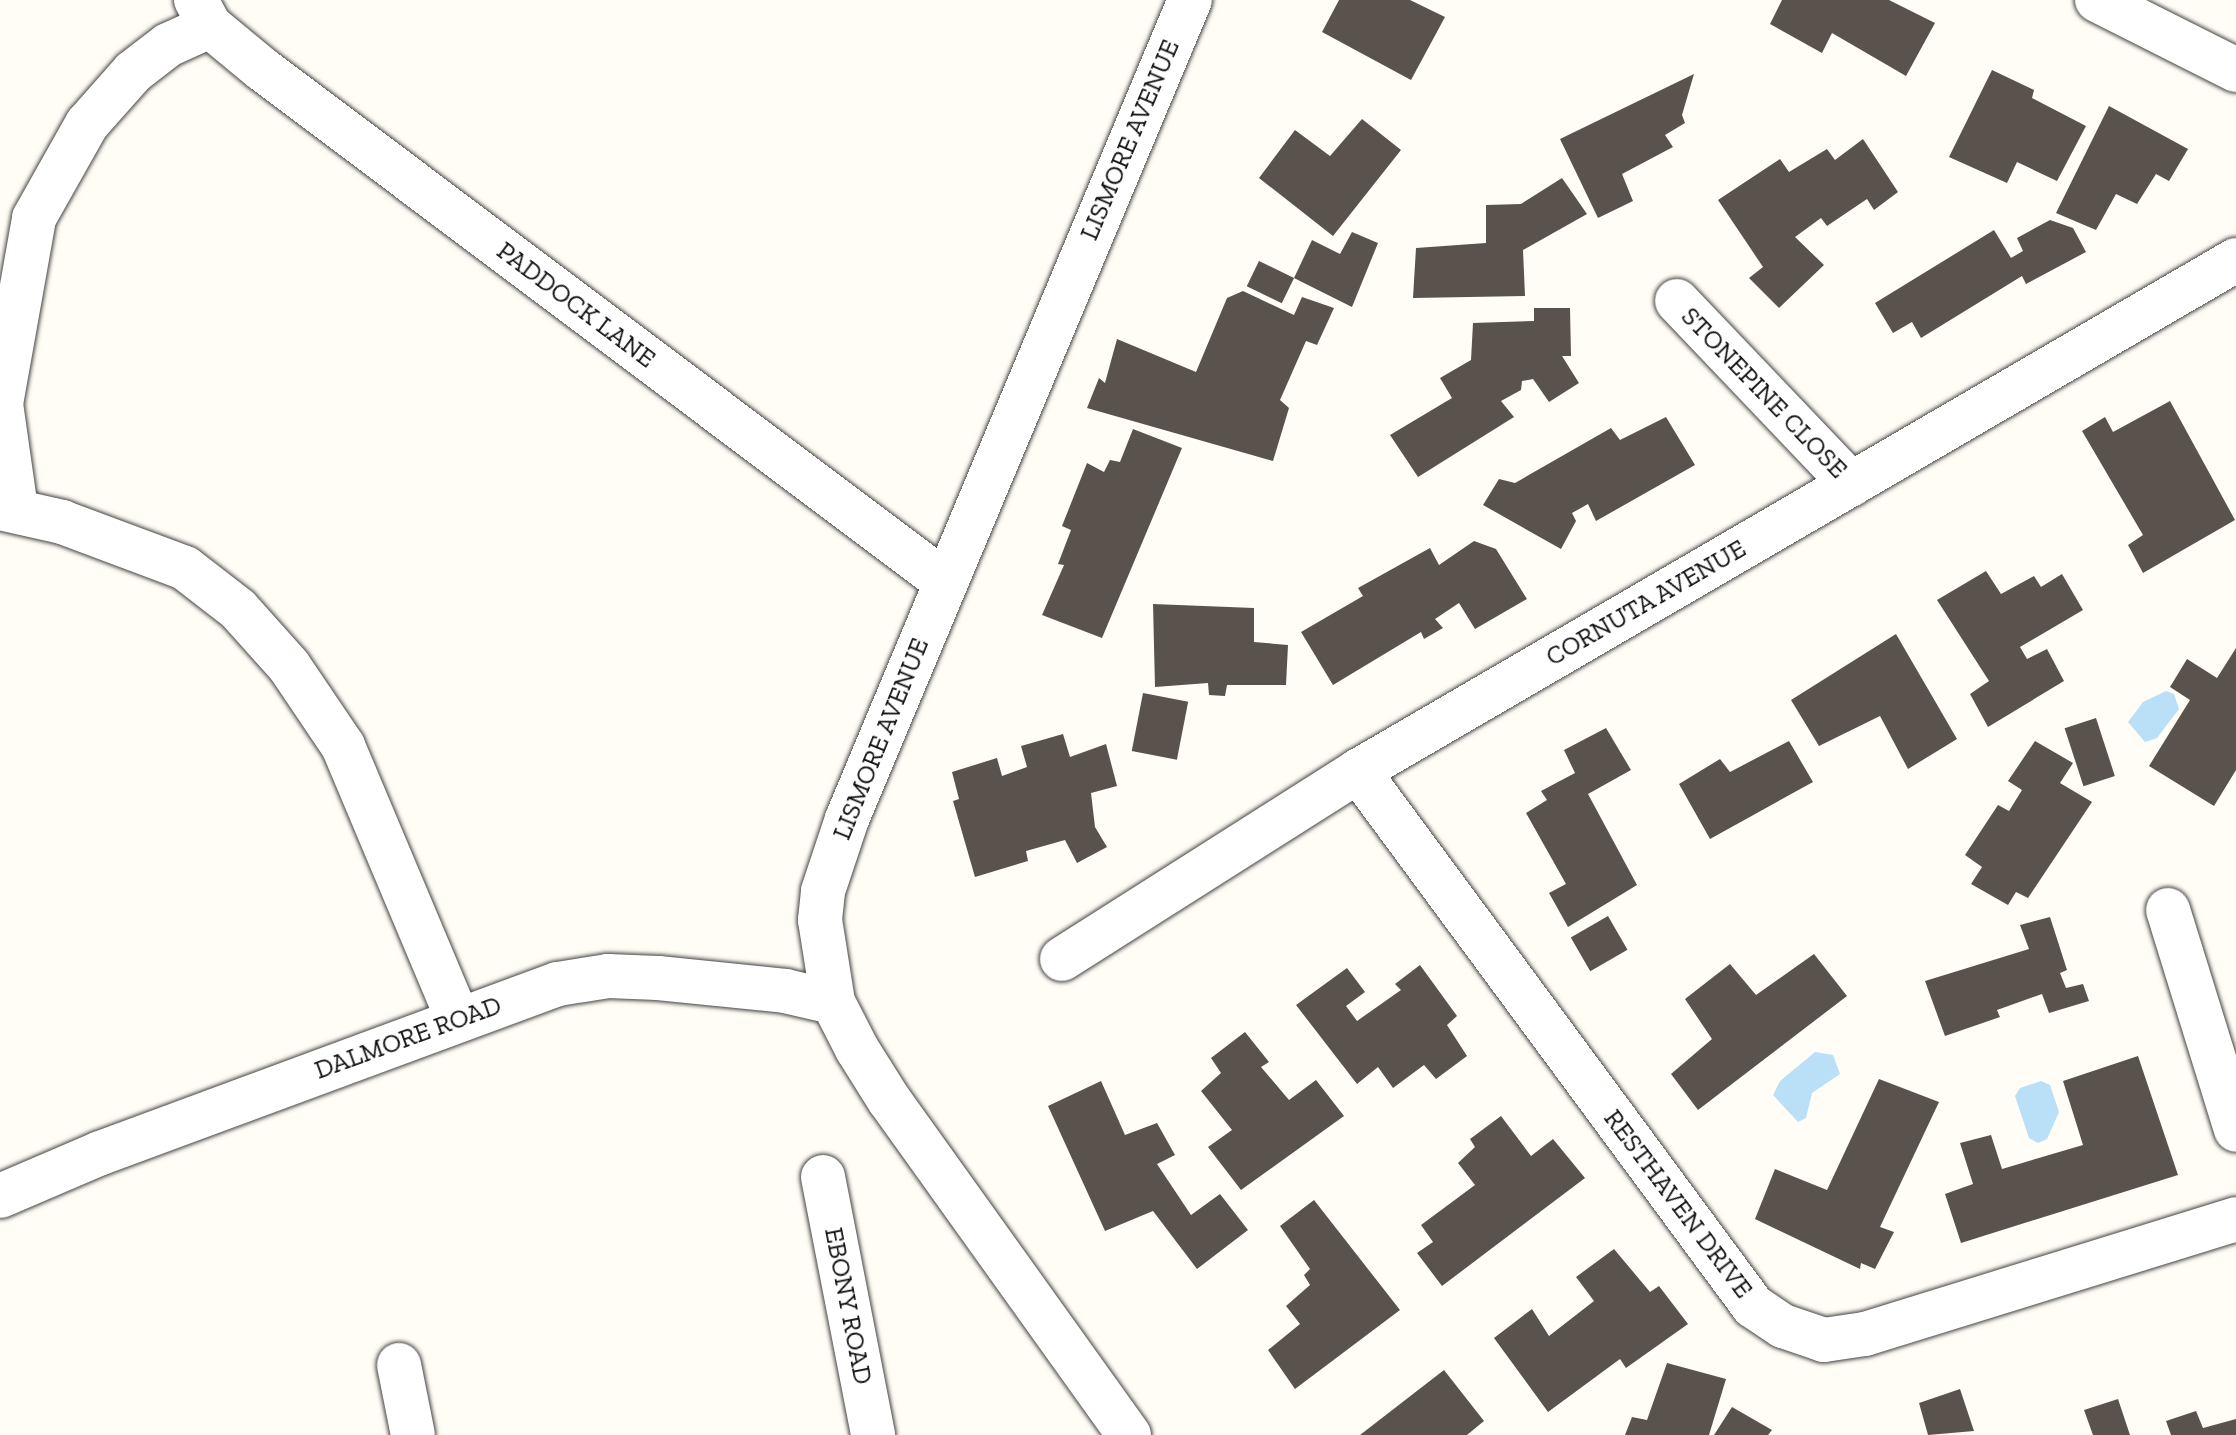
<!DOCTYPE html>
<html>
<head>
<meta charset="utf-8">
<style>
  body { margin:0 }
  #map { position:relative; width:2236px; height:1435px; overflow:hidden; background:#fffdf5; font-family:"Zilla Slab",serif }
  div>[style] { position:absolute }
  .water>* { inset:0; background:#b9e0f7 }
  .building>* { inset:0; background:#5a524d; transform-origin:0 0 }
  .roads { filter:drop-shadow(0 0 2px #444) drop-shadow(0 0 2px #444) }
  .minor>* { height:44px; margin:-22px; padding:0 22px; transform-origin:22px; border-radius:22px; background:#fff }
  span { translate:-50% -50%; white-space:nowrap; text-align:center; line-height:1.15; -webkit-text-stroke:8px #fff; paint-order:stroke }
  .street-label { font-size:26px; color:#111 }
</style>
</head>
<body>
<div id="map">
  <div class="water">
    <div style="clip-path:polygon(2166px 691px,2174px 694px,2179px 709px,2157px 738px,2145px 742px,2128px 722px,2143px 702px)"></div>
    <div style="clip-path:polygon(1815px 1052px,1833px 1055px,1840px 1074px,1812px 1093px,1806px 1118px,1798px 1122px,1773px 1095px,1780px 1081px)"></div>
    <div style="clip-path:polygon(2041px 1081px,2050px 1085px,2059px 1112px,2047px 1139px,2038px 1143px,2029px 1138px,2015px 1096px,2020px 1088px)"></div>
  </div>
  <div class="building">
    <div style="clip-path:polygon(1339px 0,1410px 0,1445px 17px,1411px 80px,1322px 32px)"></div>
    <div style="clip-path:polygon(1782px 0,1889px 0,1935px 23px,1906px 76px,1832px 33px,1822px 53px,1770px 24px)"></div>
    <div style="clip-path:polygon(1992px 70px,2034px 90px,2032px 98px,2086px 126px,2057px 181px,2017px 162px,2007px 183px,1949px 157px)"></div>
    <div style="clip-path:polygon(1694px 74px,1682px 115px,1685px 123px,1665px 135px,1673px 147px,1622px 174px,1633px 201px,1598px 218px,1560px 139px)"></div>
    <div style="clip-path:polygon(2109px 106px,2188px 149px,2169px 181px,2156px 174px,2137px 204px,2116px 194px,2096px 230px,2056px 213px)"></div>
    <div style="clip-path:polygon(1362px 119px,1401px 150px,1333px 236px,1259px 178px,1295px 130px,1330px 156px)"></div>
    <div style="clip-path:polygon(1863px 139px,1898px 192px,1874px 210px,1867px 199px,1827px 226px,1821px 218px,1795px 237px,1824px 265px,1779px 308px,1749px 278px,1763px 267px,1718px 200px,1780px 159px,1789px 172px,1827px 149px,1835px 160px)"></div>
    <div style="clip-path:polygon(1562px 178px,1587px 214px,1523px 250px,1525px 296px,1413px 298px,1416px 248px,1486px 243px,1486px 205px,1521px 204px)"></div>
    <div style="clip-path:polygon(2050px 220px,2073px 228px,2086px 252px,2026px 284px,2022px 276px,1921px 338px,1912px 322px,1893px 333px,1875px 303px,1994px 230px,2011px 258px,2023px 251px,2017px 238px)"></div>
    <div style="clip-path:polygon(1352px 232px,1378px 243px,1352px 307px,1294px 278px,1312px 240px,1340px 254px)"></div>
    <div style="left:1259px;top:261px;width:39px;height:28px;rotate:26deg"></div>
    <div style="clip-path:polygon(1243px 291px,1294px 315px,1302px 297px,1334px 308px,1317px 345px,1306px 341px,1280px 400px,1289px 408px,1273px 461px,1087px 408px,1099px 378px,1105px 383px,1117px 339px,1196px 372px,1227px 298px)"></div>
    <div style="clip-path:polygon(1534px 308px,1570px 308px,1571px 356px,1562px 356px,1579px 383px,1549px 402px,1533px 379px,1522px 381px,1521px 390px,1501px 401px,1514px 417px,1418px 477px,1390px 435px,1452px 398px,1440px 378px,1471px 360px,1473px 323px,1534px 321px)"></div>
    <div style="clip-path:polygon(2170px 401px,2235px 520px,2143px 573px,2128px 545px,2143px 535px,2082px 431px,2105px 417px,2113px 432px)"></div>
    <div style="clip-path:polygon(1666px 417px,1695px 465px,1596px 521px,1588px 504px,1572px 513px,1576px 521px,1561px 549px,1483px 505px,1499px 479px,1515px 483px,1611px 428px,1620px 440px)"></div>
    <div style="clip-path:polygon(1133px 429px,1182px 448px,1102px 638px,1042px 615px,1064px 565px,1058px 564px,1071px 530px,1062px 526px,1087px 463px,1104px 472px,1110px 460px,1120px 462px)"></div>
    <div style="clip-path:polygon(1474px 541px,1496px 549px,1527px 599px,1475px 629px,1459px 603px,1435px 619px,1443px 628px,1424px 639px,1421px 632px,1333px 685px,1301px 632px,1363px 596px,1358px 588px,1430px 548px,1439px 565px)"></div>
    <div style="clip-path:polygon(1986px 571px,2001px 594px,2034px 576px,2041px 587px,2062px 574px,2083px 610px,2020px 647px,2027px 659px,2047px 649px,2064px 681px,1988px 727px,1970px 694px,1989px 681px,1937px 600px)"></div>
    <div style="clip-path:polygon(1153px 604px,1254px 608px,1254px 642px,1288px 645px,1286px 685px,1227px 685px,1225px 696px,1209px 695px,1208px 683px,1155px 687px)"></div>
    <div style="clip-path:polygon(1896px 634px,1957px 739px,1908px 769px,1880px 716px,1819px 746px,1791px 700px)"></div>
    <div style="clip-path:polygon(2236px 648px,2236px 770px,2214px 806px,2149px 766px,2190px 700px,2170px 687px,2187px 659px,2217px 678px)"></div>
    <div style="left:1143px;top:693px;width:46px;height:59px;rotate:11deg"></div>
    <div style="left:2096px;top:718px;width:61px;height:33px;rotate:72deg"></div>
    <div style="clip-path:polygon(1606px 728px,1631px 770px,1588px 794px,1637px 885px,1568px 927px,1549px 893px,1566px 884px,1526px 813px,1547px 800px,1541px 791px,1575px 773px,1564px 750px)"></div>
    <div style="clip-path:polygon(1063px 734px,1070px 757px,1106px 744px,1117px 786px,1091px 793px,1095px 827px,1107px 847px,1077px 863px,1065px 840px,1026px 851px,1028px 861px,975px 877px,953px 801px,959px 799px,952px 772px,997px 758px,1002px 776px,1027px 767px,1021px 746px)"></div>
    <div style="clip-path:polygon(1789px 741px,1813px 782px,1710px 839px,1679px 784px,1720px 759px,1730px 772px)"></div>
    <div style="clip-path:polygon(2035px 741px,2073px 763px,2060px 783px,2092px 802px,2028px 898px,2016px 892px,2008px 905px,1971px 884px,1982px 867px,1965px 855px,1998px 805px,2009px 811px,2022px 790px,2008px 781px)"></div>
    <div style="left:1608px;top:916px;width:39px;height:43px;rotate:60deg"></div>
    <div style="clip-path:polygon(2050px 917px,2067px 970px,2060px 973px,2066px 988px,2083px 984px,2089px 1001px,2049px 1013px,2042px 994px,1997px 1010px,2000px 1017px,1945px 1036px,1925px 981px,2029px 949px,2020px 925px)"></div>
    <div style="clip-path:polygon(1814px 954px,1847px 996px,1698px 1110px,1671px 1074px,1712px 1039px,1685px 999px,1730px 964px,1756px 995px)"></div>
    <div style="clip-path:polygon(1420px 965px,1457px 1016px,1447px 1025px,1467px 1056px,1436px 1079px,1424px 1065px,1393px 1088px,1378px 1067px,1357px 1084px,1296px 1005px,1347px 968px,1365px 992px,1346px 1006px,1357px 1021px,1401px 990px,1395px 984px)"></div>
    <div style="clip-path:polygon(1245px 1032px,1269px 1062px,1261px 1067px,1289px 1100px,1316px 1080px,1344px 1116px,1241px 1190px,1208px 1147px,1232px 1130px,1201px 1091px,1221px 1073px,1211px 1058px)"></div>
    <div style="clip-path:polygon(2138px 1056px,2178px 1175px,1961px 1243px,1945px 1194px,1973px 1184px,1960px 1143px,1991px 1135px,2002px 1169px,2083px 1145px,2063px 1081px)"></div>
    <div style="clip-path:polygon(1879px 1079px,1939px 1102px,1880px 1227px,1894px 1232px,1875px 1269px,1861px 1263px,1860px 1269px,1755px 1219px,1775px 1169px,1827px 1190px)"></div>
    <div style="clip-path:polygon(1101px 1081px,1125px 1135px,1157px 1123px,1175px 1155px,1157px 1164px,1191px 1215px,1220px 1194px,1248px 1230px,1197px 1269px,1153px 1211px,1105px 1231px,1048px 1106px)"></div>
    <div style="clip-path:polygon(1501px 1116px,1531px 1156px,1553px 1139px,1585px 1178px,1442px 1286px,1417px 1253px,1433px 1242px,1421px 1225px,1475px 1185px,1458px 1163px,1475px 1147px,1470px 1139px)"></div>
    <div style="clip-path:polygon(1314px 1200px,1400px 1310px,1295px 1389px,1268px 1350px,1300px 1324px,1286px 1306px,1310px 1285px,1304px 1275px,1310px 1269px,1280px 1226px)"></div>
    <div style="clip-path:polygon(1614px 1249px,1650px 1292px,1659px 1286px,1688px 1324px,1626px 1368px,1620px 1359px,1548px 1412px,1494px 1338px,1532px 1309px,1549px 1336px,1594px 1301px,1576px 1277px)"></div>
    <div style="clip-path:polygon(1667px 1363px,1726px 1379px,1709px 1435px,1625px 1435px,1632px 1417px,1647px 1420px)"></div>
    <div style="clip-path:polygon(1444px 1370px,1484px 1421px,1467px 1435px,1360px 1435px)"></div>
    <div style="clip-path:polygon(1960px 1389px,1974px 1431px,1928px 1435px,1919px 1403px)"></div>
    <div style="clip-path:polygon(2118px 1399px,2130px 1435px,2093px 1435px,2084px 1410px)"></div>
    <div style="clip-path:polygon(1732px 1407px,1772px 1430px,1768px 1435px,1714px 1435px)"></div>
    <div style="clip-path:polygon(2196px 1411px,2203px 1428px,2236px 1419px,2236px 1435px,2171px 1435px,2166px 1421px)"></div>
  </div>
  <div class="roads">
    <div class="minor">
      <div style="left:196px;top:0;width:30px;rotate:62deg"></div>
      <div style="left:210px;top:26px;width:67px;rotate:39.6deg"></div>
      <div style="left:262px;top:69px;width:853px;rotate:36.9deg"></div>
      <div style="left:2097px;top:0;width:156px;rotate:26.7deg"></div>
      <div style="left:1677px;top:301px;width:253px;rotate:46.4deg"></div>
      <div style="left:0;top:508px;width:64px;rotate:12.7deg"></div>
      <div style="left:62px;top:522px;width:131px;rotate:20.5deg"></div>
      <div style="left:185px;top:568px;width:67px;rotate:37.7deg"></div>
      <div style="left:238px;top:609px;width:76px;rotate:48.2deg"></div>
      <div style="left:289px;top:666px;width:97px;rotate:56deg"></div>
      <div style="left:343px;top:746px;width:297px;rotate:67.2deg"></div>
      <div style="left:16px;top:509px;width:106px;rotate:-98.1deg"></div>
      <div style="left:1px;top:404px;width:189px;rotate:-79.9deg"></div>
      <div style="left:34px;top:218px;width:108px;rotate:-60.6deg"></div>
      <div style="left:87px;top:124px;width:69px;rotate:-48.5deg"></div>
      <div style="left:133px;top:72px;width:44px;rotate:-37.6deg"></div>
      <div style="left:168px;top:45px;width:46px;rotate:-24.3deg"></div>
      <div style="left:1358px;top:771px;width:665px;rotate:53.56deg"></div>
      <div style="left:1753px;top:1306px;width:36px;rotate:34deg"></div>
      <div style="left:1783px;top:1326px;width:43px;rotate:18.9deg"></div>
      <div style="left:1824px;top:1340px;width:41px;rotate:-8.3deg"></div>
      <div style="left:1865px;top:1334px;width:388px;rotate:-17.2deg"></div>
      <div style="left:2168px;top:910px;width:230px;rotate:72.8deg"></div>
      <div style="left:1062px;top:959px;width:351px;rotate:-32.4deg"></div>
      <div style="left:1358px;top:771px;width:1016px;rotate:-30.2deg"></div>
      <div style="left:823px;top:1177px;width:263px;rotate:79deg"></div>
      <div style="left:0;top:1196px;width:107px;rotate:-23.2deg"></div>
      <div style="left:98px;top:1154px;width:490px;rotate:-20.3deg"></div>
      <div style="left:558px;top:984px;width:51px;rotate:-9.1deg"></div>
      <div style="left:608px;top:976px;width:50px;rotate:2.3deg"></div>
      <div style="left:658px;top:978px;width:128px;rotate:5.8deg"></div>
      <div style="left:785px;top:991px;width:49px;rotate:12.9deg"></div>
      <div style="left:399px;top:1365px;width:71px;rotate:78.7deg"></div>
      <div style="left:1129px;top:1435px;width:412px;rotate:-125.6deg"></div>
      <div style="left:889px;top:1100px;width:60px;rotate:-122.1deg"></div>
      <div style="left:857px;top:1049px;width:53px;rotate:-117.1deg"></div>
      <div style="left:833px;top:1002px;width:83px;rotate:-99deg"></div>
      <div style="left:820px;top:920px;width:29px;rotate:-84deg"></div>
      <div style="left:823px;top:891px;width:76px;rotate:-71.6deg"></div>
      <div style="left:847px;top:819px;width:888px;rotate:-67.28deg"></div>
    </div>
  </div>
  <div class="street-label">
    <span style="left:1130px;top:140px;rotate:-67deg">LISMORE AVENUE</span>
    <span style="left:576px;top:305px;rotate:37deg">PADDOCK LANE</span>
    <span style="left:1764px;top:393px;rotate:46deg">STONEPINE CLOSE</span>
    <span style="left:1646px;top:603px;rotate:-30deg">CORNUTA AVENUE</span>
    <span style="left:881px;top:739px;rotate:-68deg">LISMORE AVENUE</span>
    <span style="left:408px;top:1038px;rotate:-20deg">DALMORE ROAD</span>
    <span style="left:1678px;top:1204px;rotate:53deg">RESTHAVEN DRIVE</span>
    <span style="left:848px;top:1306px;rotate:79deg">EBONY ROAD</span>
  </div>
</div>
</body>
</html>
